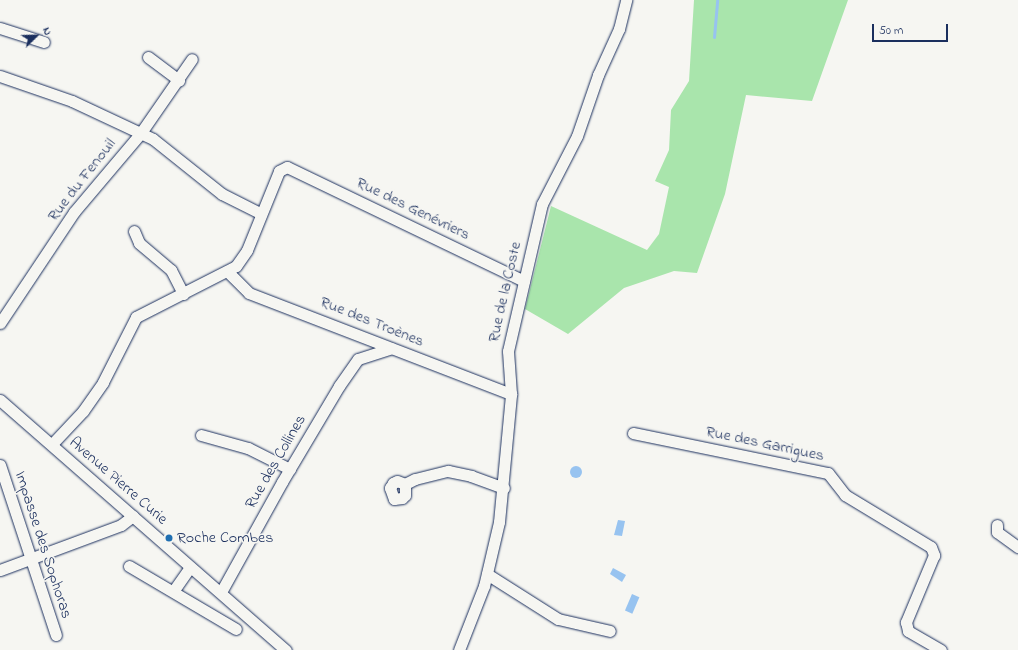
<!DOCTYPE html>
<html>
<head>
<meta charset="utf-8">
<style>
  body { margin:0 }
  #map { position:relative; width:1018px; height:650px; overflow:hidden; background:#f6f6f2; font-family:"Indie Flower",sans-serif }
  div>[style] { position:absolute }
  .green>* { inset:0; background:#a9e5ac }
  .water>* { inset:0; background:#97c3f0; transform-origin:0 0 }
  .round { border-radius:50% }
  .stream>* { height:3px; margin:-1.5px; padding:0 1.5px; transform-origin:1.5px; border-radius:1.5px; background:#97c3f0 }
  .roads { filter:drop-shadow(0 0 1px #1b2f5e) drop-shadow(0 0 1px #1b2f5e) }
  .minor>* { height:11px; margin:-5.5px; padding:0 5.5px; transform-origin:5.5px; border-radius:5.5px; background:#f6f6f2 }
  .dots>* { width:11px; height:11px; translate:-50% -50%; box-sizing:border-box; border:2px solid #f6f6f2; border-radius:50% }
  span { translate:-50% -50%; white-space:nowrap; text-align:center; line-height:1.15; -webkit-text-stroke:3px #f6f6f2; paint-order:stroke }
  .street-label { font-size:16px; color:#1b2f5e }
  .poi-label { font-size:16px; color:#1b2f5e }
  .left { translate:0 -50%; text-align:left }
  .north { position:absolute; left:16px; top:16px; width:40px; height:40px; -webkit-text-stroke:3px #f6f6f2; paint-order:stroke; rotate:67deg; font-size:11px; font-weight:700; line-height:16px; text-align:center; color:#1b2f5e }
  .north::after { content:''; display:block; margin:auto; width:14px; height:18px; background:#1b2f5e; clip-path:polygon(50% 0,100% 100%,50% 72%,0 100%) }
  .scale { position:absolute; left:872px; top:24px; width:76px; height:18px; box-sizing:border-box; border:2px solid #1b2f5e; border-top:0; padding-left:5px; font-size:12px; line-height:14px; white-space:nowrap; color:#1b2f5e; -webkit-text-stroke:3px #f6f6f2; paint-order:stroke }
</style>
</head>
<body>
<div id="map">
  <div class="green">
    <div style="clip-path:polygon(694px 0,848px 0,812px 101px,746px 95px,725px 194px,697px 273px,674px 271px,624px 288px,568px 334px,525px 309px,551px 206px,647px 250px,659px 234px,669px 187px,655px 181px,669px 150px,671px 110px,689px 81px)"></div>
  </div>
  <div class="water">
    <div class="round" style="left:570px;top:466px;width:12px;height:12px"></div>
    <div style="clip-path:polygon(618px 520px,625px 521px,622px 536px,614px 535px)"></div>
    <div style="clip-path:polygon(613px 568px,626px 575px,622px 582px,610px 574px)"></div>
    <div style="left:632px;top:594px;width:8px;height:18px;rotate:23deg"></div>
  </div>
  <div class="stream">
    <div style="left:714px;top:37px;width:37px;rotate:-85deg"></div>
  </div>
  <div class="roads">
    <div class="minor">
      <div style="left:0;top:28px;width:46px;rotate:17.7deg"></div>
      <div style="left:148px;top:57px;width:39px;rotate:37deg"></div>
      <div style="left:0;top:76px;width:76px;rotate:19.1deg"></div>
      <div style="left:72px;top:101px;width:89px;rotate:25.1deg"></div>
      <div style="left:153px;top:139px;width:88px;rotate:38.6deg"></div>
      <div style="left:222px;top:194px;width:42px;rotate:26.6deg"></div>
      <div style="left:134px;top:231px;width:13px;rotate:67deg"></div>
      <div style="left:139px;top:243px;width:42px;rotate:40.2deg"></div>
      <div style="left:171px;top:270px;width:27px;rotate:63deg"></div>
      <div style="left:227px;top:271px;width:31px;rotate:45deg"></div>
      <div style="left:249px;top:293px;width:281px;rotate:21.1deg"></div>
      <div style="left:0;top:323px;width:133px;rotate:-56.3deg"></div>
      <div style="left:74px;top:212px;width:102px;rotate:-49.8deg"></div>
      <div style="left:140px;top:134px;width:91px;rotate:-55.3deg"></div>
      <div style="left:0;top:400px;width:380px;rotate:41.2deg"></div>
      <div style="left:633px;top:433px;width:199px;rotate:11.6deg"></div>
      <div style="left:828px;top:473px;width:28px;rotate:52deg"></div>
      <div style="left:845px;top:495px;width:100px;rotate:31.2deg"></div>
      <div style="left:931px;top:547px;width:9px;rotate:69deg"></div>
      <div style="left:934px;top:555px;width:73px;rotate:112.7deg"></div>
      <div style="left:906px;top:622px;width:9px;rotate:77deg"></div>
      <div style="left:908px;top:631px;width:38px;rotate:30deg"></div>
      <div style="left:201px;top:435px;width:49px;rotate:15.5deg"></div>
      <div style="left:248px;top:448px;width:47px;rotate:26.6deg"></div>
      <div style="left:52px;top:444px;width:45px;rotate:-46.8deg"></div>
      <div style="left:83px;top:411px;width:35px;rotate:-55deg"></div>
      <div style="left:103px;top:382px;width:73px;rotate:-63.1deg"></div>
      <div style="left:136px;top:317px;width:112px;rotate:-27deg"></div>
      <div style="left:236px;top:266px;width:19px;rotate:-55deg"></div>
      <div style="left:247px;top:250px;width:85px;rotate:-67.9deg"></div>
      <div style="left:279px;top:171px;width:9px;rotate:-27deg"></div>
      <div style="left:287px;top:167px;width:263px;rotate:25.7deg"></div>
      <div style="left:0;top:465px;width:179px;rotate:71.8deg"></div>
      <div style="left:405px;top:484px;width:11px;rotate:90deg"></div>
      <div style="left:405px;top:495px;width:4px;rotate:135deg"></div>
      <div style="left:402px;top:498px;width:8px;rotate:173deg"></div>
      <div style="left:394px;top:499px;width:12px;rotate:-110deg"></div>
      <div style="left:390px;top:488px;width:6px;rotate:-59deg"></div>
      <div style="left:393px;top:483px;width:4px;rotate:-27deg"></div>
      <div style="left:397px;top:481px;width:9px;rotate:21deg"></div>
      <div style="left:405px;top:484px;width:11px;rotate:-27deg"></div>
      <div style="left:415px;top:479px;width:34px;rotate:-14deg"></div>
      <div style="left:448px;top:471px;width:24px;rotate:12deg"></div>
      <div style="left:471px;top:476px;width:35px;rotate:20deg"></div>
      <div style="left:997px;top:525px;width:7px;rotate:90deg"></div>
      <div style="left:997px;top:532px;width:26px;rotate:36deg"></div>
      <div style="left:129px;top:566px;width:124px;rotate:30.5deg"></div>
      <div style="left:0;top:570px;width:129px;rotate:-20.4deg"></div>
      <div style="left:121px;top:525px;width:15px;rotate:-37deg"></div>
      <div style="left:487px;top:574px;width:84px;rotate:32.4deg"></div>
      <div style="left:558px;top:619px;width:53px;rotate:13deg"></div>
      <div style="left:174px;top:590px;width:28px;rotate:-55deg"></div>
      <div style="left:221px;top:592px;width:126px;rotate:-61deg"></div>
      <div style="left:282px;top:482px;width:112px;rotate:-59.3deg"></div>
      <div style="left:339px;top:386px;width:33px;rotate:-55deg"></div>
      <div style="left:358px;top:359px;width:35px;rotate:-18deg"></div>
      <div style="left:459px;top:650px;width:69px;rotate:-68.7deg"></div>
      <div style="left:484px;top:586px;width:66px;rotate:-76.8deg"></div>
      <div style="left:499px;top:522px;width:129px;rotate:-84.6deg"></div>
      <div style="left:511px;top:394px;width:43px;rotate:-94deg"></div>
      <div style="left:508px;top:351px;width:151px;rotate:-77deg"></div>
      <div style="left:542px;top:204px;width:76px;rotate:-62.8deg"></div>
      <div style="left:577px;top:136px;width:65px;rotate:-71deg"></div>
      <div style="left:598px;top:75px;width:51px;rotate:-65.5deg"></div>
      <div style="left:619px;top:29px;width:30px;rotate:-76deg"></div>
    </div>
  </div>
  <div class="dots">
    <div style="left:169px;top:538px;background:#1f6fb2"></div>
  </div>
  <div class="street-label">
    <span style="left:82px;top:180px;rotate:-52deg">Rue du Fenouil</span>
    <span style="left:413px;top:209px;rotate:26deg">Rue des Genévriers</span>
    <span style="left:505px;top:292px;rotate:-77deg">Rue de la Coste</span>
    <span style="left:372px;top:322px;rotate:22deg">Rue des Troènes</span>
    <span style="left:765px;top:444px;rotate:12deg">Rue des Garrigues</span>
    <span style="left:276px;top:462px;rotate:-60deg">Rue des Collines</span>
    <span style="left:118px;top:481px;rotate:41deg">Avenue Pierre Curie</span>
    <span style="left:43px;top:545px;rotate:72deg">Impasse des Sophoras</span>
  </div>
  <div class="poi-label">
    <span class="left" style="left:177px;top:538px">Roche Combes</span>
  </div>
  <div class="north">N</div>
  <div class="scale">50 m</div>
</div>
</body>
</html>
